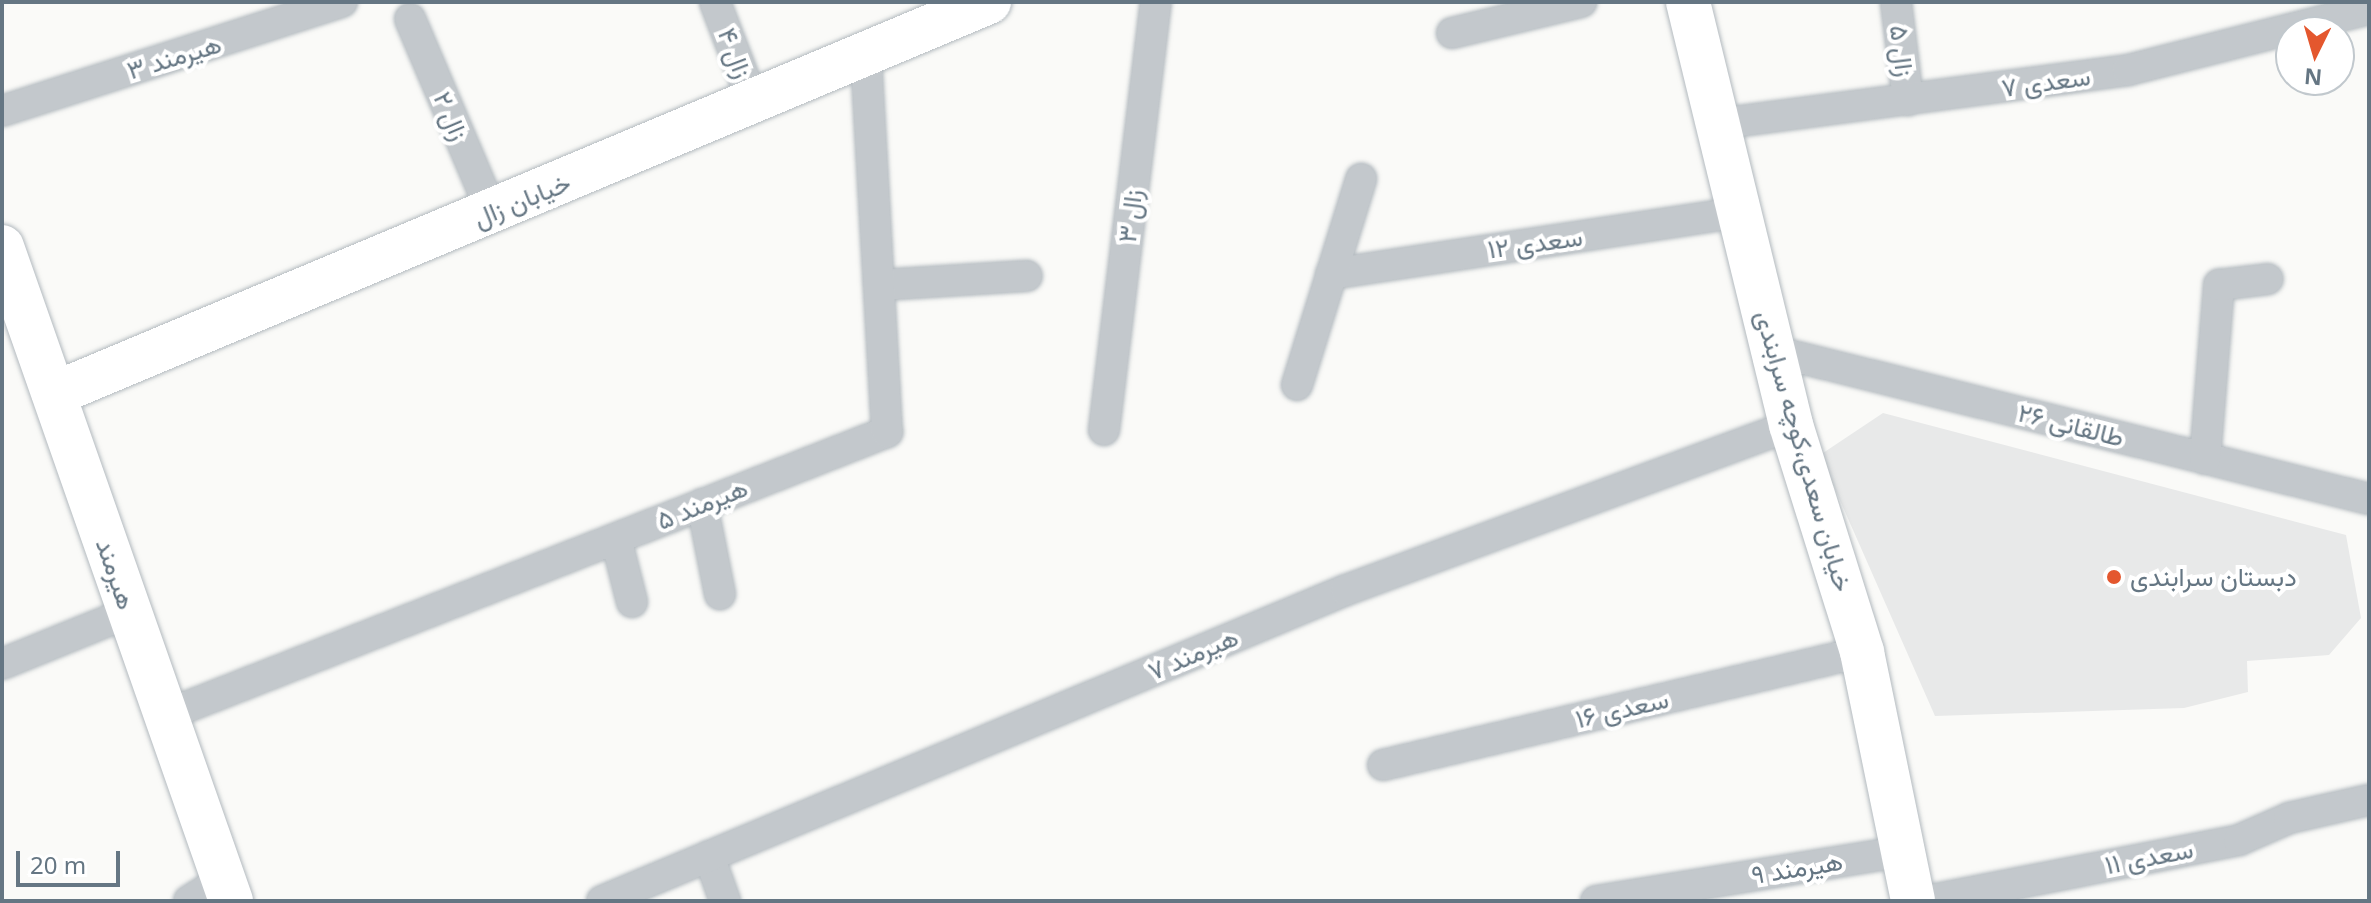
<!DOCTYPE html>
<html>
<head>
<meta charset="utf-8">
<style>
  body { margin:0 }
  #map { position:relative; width:2371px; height:903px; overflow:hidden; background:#fafaf8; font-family:"Noto Sans",Vazirmatn,sans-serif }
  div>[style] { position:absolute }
  .built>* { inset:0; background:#e8e9e9 }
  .roads { filter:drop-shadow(0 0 2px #b3babf) drop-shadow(0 0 2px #b3babf) }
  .street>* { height:30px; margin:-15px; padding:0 15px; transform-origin:15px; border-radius:15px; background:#c3c8cc }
  .secondary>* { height:44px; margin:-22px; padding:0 22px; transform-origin:22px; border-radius:22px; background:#fff }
  .dots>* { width:22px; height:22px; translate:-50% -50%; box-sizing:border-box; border:4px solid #fff; border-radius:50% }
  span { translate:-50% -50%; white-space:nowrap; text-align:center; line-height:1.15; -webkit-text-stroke:8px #fff; paint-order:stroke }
  .street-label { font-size:26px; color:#657683 }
  .poi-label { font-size:26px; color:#657683 }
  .left { translate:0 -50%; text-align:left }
  .frame { position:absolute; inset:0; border:4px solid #657683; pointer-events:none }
  .north { position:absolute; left:2275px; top:16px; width:80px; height:80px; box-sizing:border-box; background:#fff; border:2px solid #c1c8cd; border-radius:50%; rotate:185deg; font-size:22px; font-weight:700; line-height:32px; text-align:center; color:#657683 }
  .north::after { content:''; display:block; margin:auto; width:28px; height:36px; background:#e4572e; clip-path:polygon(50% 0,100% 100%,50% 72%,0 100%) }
  .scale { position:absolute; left:16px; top:851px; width:104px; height:36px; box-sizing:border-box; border:4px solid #657683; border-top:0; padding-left:10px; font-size:24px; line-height:28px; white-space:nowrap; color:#657683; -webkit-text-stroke:6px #fff; paint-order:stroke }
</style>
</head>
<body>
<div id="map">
  <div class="built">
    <div style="clip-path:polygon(1883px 413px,2346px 535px,2361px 618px,2329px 655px,2247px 661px,2248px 692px,2184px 708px,1935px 716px,1820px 455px)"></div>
  </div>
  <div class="roads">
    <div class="street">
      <div style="left:715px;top:2px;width:109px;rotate:69.1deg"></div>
      <div style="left:1896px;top:2px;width:99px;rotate:83deg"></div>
      <div style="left:410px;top:19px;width:210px;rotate:67deg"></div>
      <div style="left:1452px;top:33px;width:133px;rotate:-13.5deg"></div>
      <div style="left:2px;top:111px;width:357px;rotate:-17.8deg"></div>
      <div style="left:1718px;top:124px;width:414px;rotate:-7.5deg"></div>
      <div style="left:2128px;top:70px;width:249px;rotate:-14.2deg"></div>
      <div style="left:1331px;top:274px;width:413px;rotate:-8.6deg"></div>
      <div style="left:879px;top:285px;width:148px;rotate:-3.5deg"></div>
      <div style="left:1773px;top:351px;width:614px;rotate:13.95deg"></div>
      <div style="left:1297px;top:385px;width:216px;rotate:-72.7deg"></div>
      <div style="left:1104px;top:430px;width:431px;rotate:-83.1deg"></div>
      <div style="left:2205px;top:459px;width:175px;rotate:-85.4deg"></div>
      <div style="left:2219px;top:285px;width:49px;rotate:-7deg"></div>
      <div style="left:702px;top:504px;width:92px;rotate:78.7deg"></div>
      <div style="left:616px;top:539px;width:65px;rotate:75.7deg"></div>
      <div style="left:2px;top:664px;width:138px;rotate:-22.1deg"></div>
      <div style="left:166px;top:715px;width:775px;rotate:-21.43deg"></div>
      <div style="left:887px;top:432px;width:378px;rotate:-93.2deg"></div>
      <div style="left:1383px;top:765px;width:492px;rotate:-13.3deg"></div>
      <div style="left:709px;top:856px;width:48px;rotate:70.4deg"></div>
      <div style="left:189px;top:901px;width:40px;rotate:-32deg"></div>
      <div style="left:602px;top:901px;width:806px;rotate:-22.69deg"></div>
      <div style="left:1346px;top:590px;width:475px;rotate:-20.3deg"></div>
      <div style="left:1596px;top:901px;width:312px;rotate:-9.2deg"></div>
      <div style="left:1926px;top:901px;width:319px;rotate:-11deg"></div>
      <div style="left:2239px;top:840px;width:55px;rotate:-23.7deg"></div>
      <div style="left:2289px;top:818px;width:82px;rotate:-12.7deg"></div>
    </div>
    <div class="secondary">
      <div style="left:1688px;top:2px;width:435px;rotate:76.3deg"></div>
      <div style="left:1791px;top:425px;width:238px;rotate:72.6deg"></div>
      <div style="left:1862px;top:652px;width:254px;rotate:78.4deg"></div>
      <div style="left:2px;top:247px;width:693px;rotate:70.7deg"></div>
      <div style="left:54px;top:394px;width:1014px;rotate:-22.75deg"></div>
    </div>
  </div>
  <div class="dots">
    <div style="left:2114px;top:577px;background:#e4572e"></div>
  </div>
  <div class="street-label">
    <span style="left:1902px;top:51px;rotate:83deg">زال ۵</span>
    <span style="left:735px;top:53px;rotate:69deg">زال ۴</span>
    <span style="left:174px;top:57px;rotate:-17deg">هیرمند ۳</span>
    <span style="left:2046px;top:82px;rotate:-8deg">سعدی ۷</span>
    <span style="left:451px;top:116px;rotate:67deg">زال ۲</span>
    <span style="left:522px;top:200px;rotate:-22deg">خیابان زال</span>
    <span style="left:1130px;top:216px;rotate:-83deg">زال ۳</span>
    <span style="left:1535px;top:243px;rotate:-8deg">سعدی ۱۲</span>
    <span style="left:2071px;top:425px;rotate:14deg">طالقانی ۲۶</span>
    <span style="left:1804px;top:451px;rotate:74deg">خیابان سعدی،کوچه سرابندی</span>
    <span style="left:702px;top:504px;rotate:-22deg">هیرمند ۵</span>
    <span style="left:116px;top:574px;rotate:71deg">هیرمند</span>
    <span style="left:1193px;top:654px;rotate:-23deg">هیرمند ٧</span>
    <span style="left:1622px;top:709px;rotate:-13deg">سعدی ۱۶</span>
    <span style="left:2149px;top:857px;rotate:-11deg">سعدی ۱۱</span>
    <span style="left:1797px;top:868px;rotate:-9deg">هیرمند ٩</span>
  </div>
  <div class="poi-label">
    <span class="left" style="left:2130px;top:577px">دبستان سرابندی</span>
  </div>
  <div class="frame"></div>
  <div class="north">N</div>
  <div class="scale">20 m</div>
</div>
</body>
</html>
